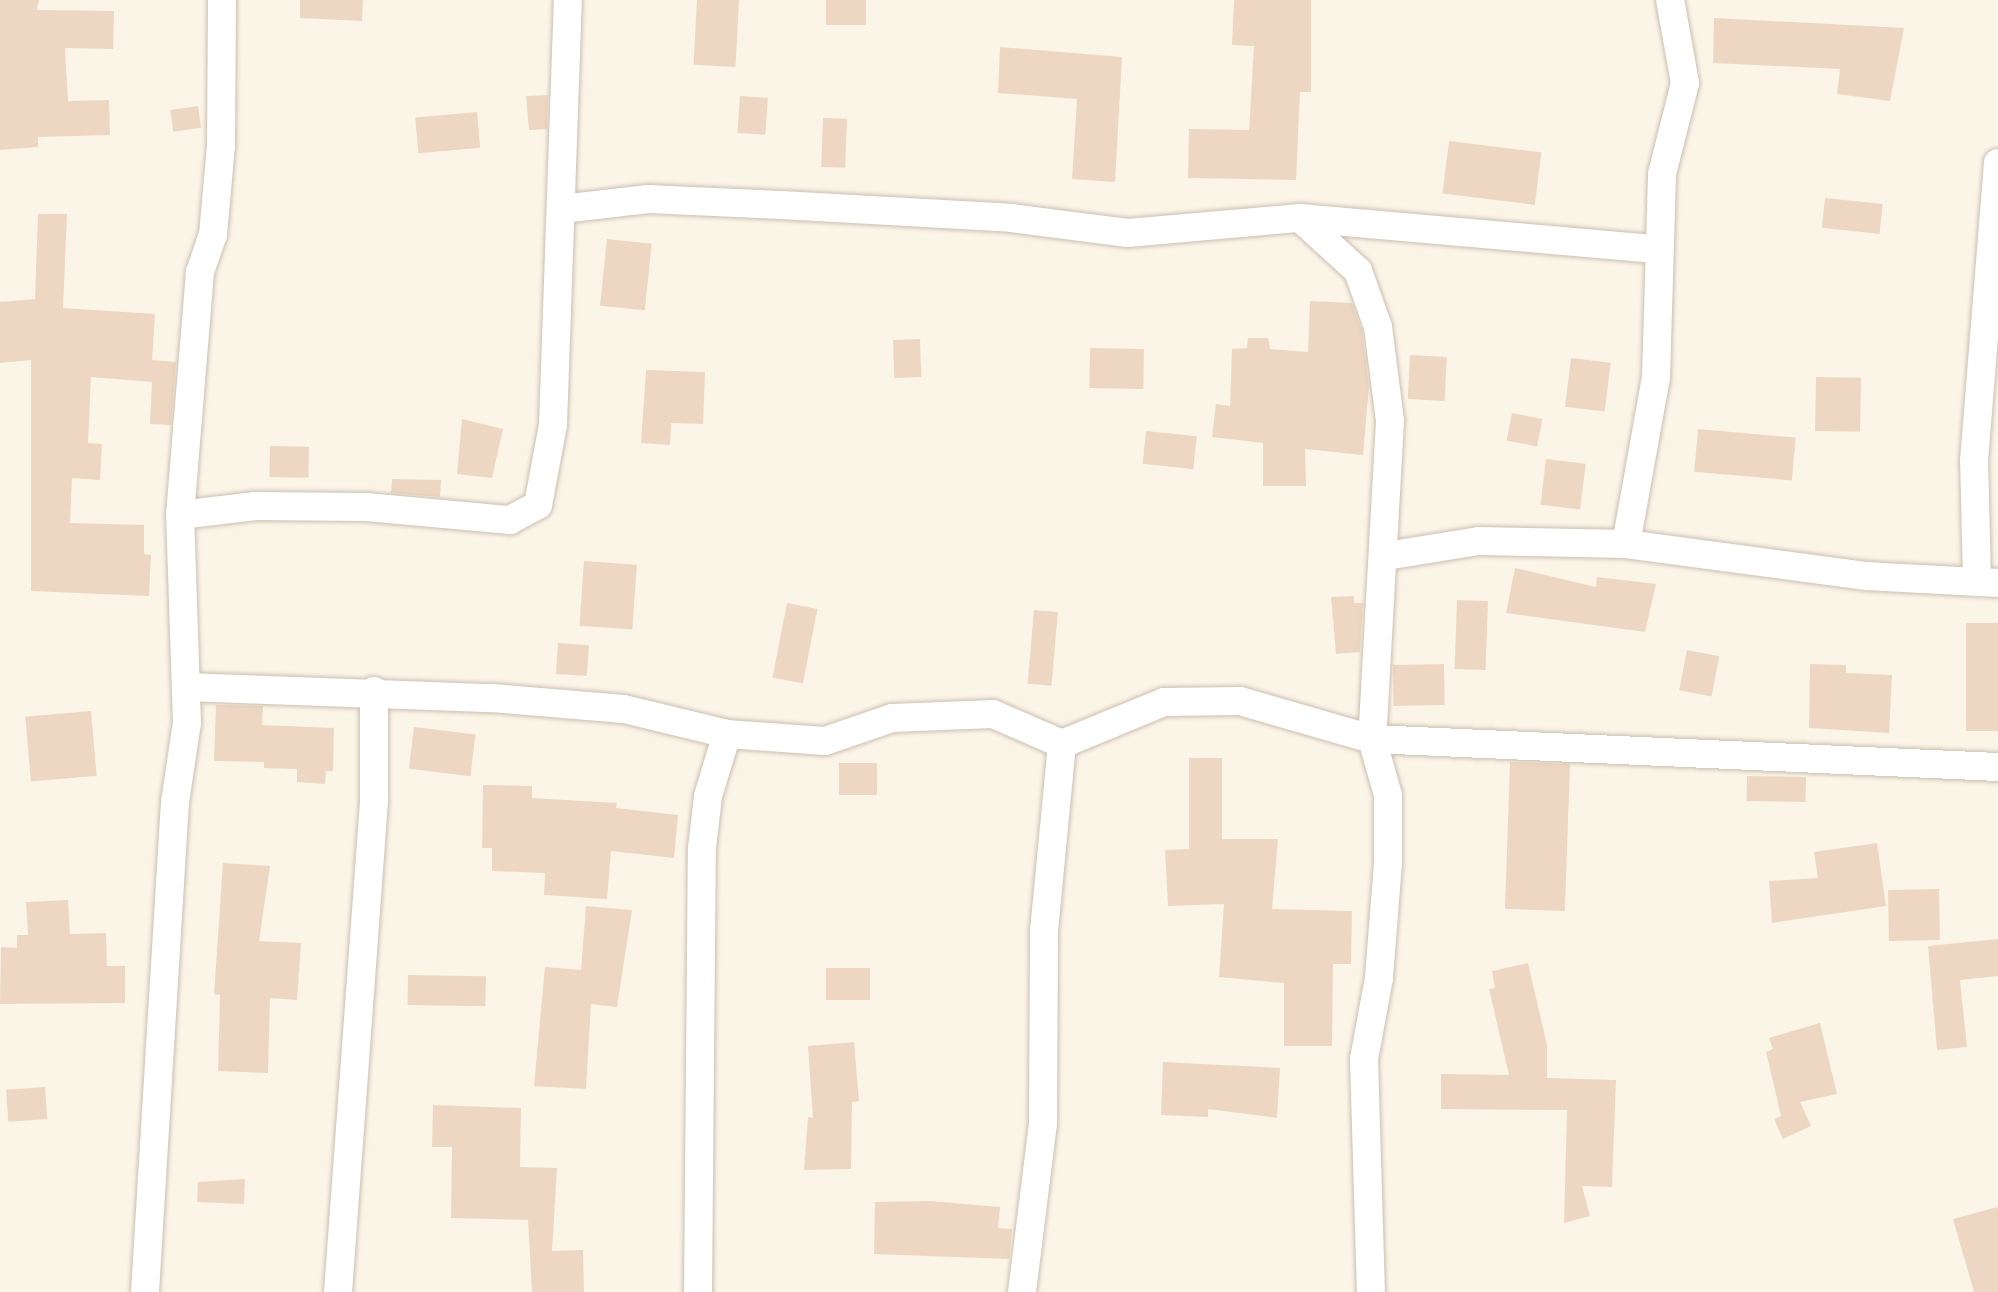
<!DOCTYPE html>
<html>
<head>
<meta charset="utf-8">
<style>
  body { margin:0 }
  #map { position:relative; width:1998px; height:1292px; overflow:hidden; background:#fbf5e8; font-family:"Varela Round",sans-serif }
  div>[style] { position:absolute }
  .building>* { inset:0; background:#eed7c2; transform-origin:0 0 }
  .roads { filter:drop-shadow(0 0 2px #ccbeaf) drop-shadow(0 0 2px #ccbeaf) }
  .minor>* { height:28px; margin:-14px; padding:0 14px; transform-origin:14px; border-radius:14px; background:#fff }
  span { translate:-50% -50%; white-space:nowrap; text-align:center; line-height:1.15; -webkit-text-stroke:6px #fef9ef; paint-order:stroke }
</style>
</head>
<body>
<div id="map">
  <div class="building">
    <div style="clip-path:polygon(0 0,39px 0,37px 10px,114px 11px,113px 49px,65px 48px,68px 101px,109px 100px,110px 135px,38px 137px,38px 147px,0 150px)"></div>
    <div style="clip-path:polygon(300px 0,363px 0,362px 21px,300px 18px)"></div>
    <div style="left:739px;top:0;width:67px;height:42px;rotate:93deg"></div>
    <div style="left:826px;top:0;width:40px;height:25px"></div>
    <div style="clip-path:polygon(1234px 0,1311px 0,1311px 92px,1300px 92px,1296px 180px,1188px 178px,1189px 129px,1249px 130px,1254px 46px,1232px 45px)"></div>
    <div style="clip-path:polygon(1714px 18px,1904px 28px,1890px 101px,1837px 94px,1840px 69px,1713px 63px)"></div>
    <div style="clip-path:polygon(1000px 47px,1122px 57px,1115px 182px,1072px 179px,1077px 99px,998px 93px)"></div>
    <div style="clip-path:polygon(548px 95px,547px 129px,529px 130px,526px 96px)"></div>
    <div style="left:740px;top:96px;width:28px;height:37px;rotate:4deg"></div>
    <div style="left:198px;top:106px;width:22px;height:28px;rotate:82deg"></div>
    <div style="left:477px;top:112px;width:36px;height:62px;rotate:85deg"></div>
    <div style="left:823px;top:118px;width:24px;height:49px;rotate:2deg"></div>
    <div style="left:1449px;top:141px;width:93px;height:53px;rotate:7deg"></div>
    <div style="left:1825px;top:198px;width:58px;height:30px;rotate:6deg"></div>
    <div style="clip-path:polygon(38px 214px,67px 214px,63px 308px,155px 314px,152px 360px,176px 362px,171px 425px,150px 424px,152px 382px,91px 377px,88px 443px,102px 444px,100px 480px,72px 478px,70px 523px,144px 525px,144px 554px,151px 555px,149px 596px,31px 591px,31px 360px,0 363px,0 302px,35px 299px)"></div>
    <div style="left:607px;top:239px;width:45px;height:67px;rotate:6deg"></div>
    <div style="clip-path:polygon(1310px 301px,1352px 303px,1362px 331px,1369px 386px,1363px 455px,1305px 449px,1306px 486px,1263px 486px,1263px 443px,1212px 437px,1216px 404px,1230px 406px,1232px 349px,1247px 348px,1248px 338px,1268px 338px,1270px 349px,1308px 352px)"></div>
    <div style="left:920px;top:339px;width:38px;height:27px;rotate:88deg"></div>
    <div style="left:1090px;top:348px;width:54px;height:40px;rotate:1deg"></div>
    <div style="left:1410px;top:355px;width:37px;height:44px;rotate:3deg"></div>
    <div style="left:1571px;top:358px;width:40px;height:49px;rotate:7deg"></div>
    <div style="clip-path:polygon(646px 370px,705px 372px,703px 424px,671px 423px,670px 445px,641px 443px)"></div>
    <div style="left:1816px;top:377px;width:45px;height:54px;rotate:1deg"></div>
    <div style="left:1512px;top:413px;width:31px;height:28px;rotate:11deg"></div>
    <div style="clip-path:polygon(462px 419px,503px 429px,492px 478px,457px 474px)"></div>
    <div style="left:1698px;top:429px;width:98px;height:43px;rotate:5deg"></div>
    <div style="left:1146px;top:431px;width:51px;height:33px;rotate:6deg"></div>
    <div style="left:270px;top:446px;width:39px;height:31px;rotate:1deg"></div>
    <div style="left:1546px;top:459px;width:40px;height:46px;rotate:7deg"></div>
    <div style="clip-path:polygon(392px 479px,441px 480px,440px 497px,391px 493px)"></div>
    <div style="left:584px;top:561px;width:53px;height:65px;rotate:4deg"></div>
    <div style="clip-path:polygon(1515px 568px,1596px 587px,1597px 577px,1656px 584px,1645px 632px,1506px 613px)"></div>
    <div style="clip-path:polygon(1354px 596px,1354px 603px,1363px 603px,1360px 652px,1336px 654px,1331px 597px)"></div>
    <div style="left:1457px;top:600px;width:31px;height:69px;rotate:2deg"></div>
    <div style="left:787px;top:603px;width:31px;height:76px;rotate:11deg"></div>
    <div style="left:1034px;top:610px;width:24px;height:74px;rotate:5deg"></div>
    <div style="left:1966px;top:623px;width:32px;height:108px"></div>
    <div style="left:558px;top:643px;width:31px;height:31px;rotate:4deg"></div>
    <div style="left:1687px;top:650px;width:33px;height:41px;rotate:11deg"></div>
    <div style="left:1444px;top:664px;width:41px;height:51px;rotate:89deg"></div>
    <div style="clip-path:polygon(1810px 664px,1846px 665px,1846px 673px,1892px 675px,1889px 733px,1809px 728px)"></div>
    <div style="clip-path:polygon(216px 705px,263px 706px,262px 725px,334px 728px,333px 771px,326px 771px,325px 784px,297px 782px,297px 769px,264px 768px,264px 762px,214px 761px)"></div>
    <div style="left:91px;top:711px;width:65px;height:66px;rotate:85deg"></div>
    <div style="left:414px;top:727px;width:62px;height:42px;rotate:7deg"></div>
    <div style="clip-path:polygon(1189px 758px,1222px 758px,1222px 839px,1278px 839px,1272px 909px,1352px 911px,1351px 964px,1333px 964px,1332px 1046px,1284px 1046px,1284px 983px,1219px 977px,1224px 904px,1168px 906px,1165px 850px,1189px 849px)"></div>
    <div style="left:839px;top:763px;width:38px;height:32px"></div>
    <div style="left:1570px;top:764px;width:147px;height:60px;rotate:92deg"></div>
    <div style="left:1747px;top:776px;width:59px;height:25px;rotate:1deg"></div>
    <div style="clip-path:polygon(483px 785px,532px 786px,532px 798px,617px 803px,616px 808px,678px 815px,674px 858px,611px 851px,607px 899px,544px 895px,545px 873px,492px 871px,492px 848px,482px 848px)"></div>
    <div style="clip-path:polygon(1877px 843px,1886px 906px,1772px 923px,1769px 881px,1818px 878px,1814px 852px)"></div>
    <div style="clip-path:polygon(223px 863px,270px 866px,259px 941px,301px 943px,297px 1000px,270px 998px,268px 1073px,218px 1071px,220px 995px,214px 994px)"></div>
    <div style="left:1939px;top:889px;width:51px;height:51px;rotate:89deg"></div>
    <div style="clip-path:polygon(68px 900px,70px 934px,106px 933px,107px 966px,125px 966px,125px 1003px,0 1004px,1px 947px,17px 948px,17px 935px,28px 935px,26px 902px)"></div>
    <div style="clip-path:polygon(586px 906px,632px 910px,617px 1007px,591px 1004px,586px 1089px,534px 1086px,545px 967px,581px 970px)"></div>
    <div style="clip-path:polygon(1998px 939px,1998px 976px,1960px 980px,1967px 1047px,1937px 1050px,1928px 946px)"></div>
    <div style="clip-path:polygon(1528px 963px,1547px 1045px,1547px 1078px,1616px 1080px,1612px 1187px,1582px 1186px,1590px 1216px,1564px 1223px,1567px 1110px,1441px 1109px,1441px 1074px,1509px 1075px,1489px 989px,1495px 988px,1492px 971px)"></div>
    <div style="left:826px;top:968px;width:44px;height:32px"></div>
    <div style="left:408px;top:975px;width:78px;height:30px;rotate:1deg"></div>
    <div style="clip-path:polygon(1820px 1023px,1837px 1094px,1800px 1102px,1811px 1126px,1783px 1139px,1774px 1119px,1781px 1116px,1766px 1052px,1773px 1049px,1769px 1038px)"></div>
    <div style="clip-path:polygon(854px 1042px,859px 1101px,852px 1102px,851px 1169px,804px 1170px,808px 1117px,813px 1118px,808px 1046px)"></div>
    <div style="clip-path:polygon(1163px 1062px,1280px 1068px,1277px 1118px,1208px 1109px,1208px 1117px,1161px 1115px)"></div>
    <div style="left:45px;top:1087px;width:32px;height:39px;rotate:86deg"></div>
    <div style="clip-path:polygon(433px 1105px,521px 1108px,520px 1167px,557px 1168px,552px 1251px,583px 1250px,584px 1292px,532px 1292px,528px 1220px,451px 1218px,452px 1147px,432px 1147px)"></div>
    <div style="clip-path:polygon(245px 1179px,244px 1204px,197px 1202px,198px 1182px)"></div>
    <div style="clip-path:polygon(930px 1201px,1000px 1207px,998px 1228px,1012px 1229px,1009px 1259px,874px 1254px,875px 1202px)"></div>
    <div style="clip-path:polygon(1998px 1207px,1998px 1292px,1974px 1292px,1953px 1219px)"></div>
  </div>
  <div class="roads">
    <div class="minor">
      <div style="left:562px;top:209px;width:87px;rotate:-6.6deg"></div>
      <div style="left:648px;top:199px;width:133px;rotate:2.6deg"></div>
      <div style="left:781px;top:205px;width:230px;rotate:3.2deg"></div>
      <div style="left:1011px;top:218px;width:118px;rotate:7.3deg"></div>
      <div style="left:1128px;top:233px;width:173px;rotate:-5deg"></div>
      <div style="left:1300px;top:218px;width:357px;rotate:5deg"></div>
      <div style="left:1300px;top:218px;width:79px;rotate:42.4deg"></div>
      <div style="left:1358px;top:271px;width:59px;rotate:70.3deg"></div>
      <div style="left:1378px;top:327px;width:95px;rotate:82.7deg"></div>
      <div style="left:1390px;top:421px;width:319px;rotate:93.2deg"></div>
      <div style="left:1372px;top:739px;width:58px;rotate:74.1deg"></div>
      <div style="left:1388px;top:795px;width:68px;rotate:90deg"></div>
      <div style="left:1388px;top:863px;width:115px;rotate:94.5deg"></div>
      <div style="left:1379px;top:978px;width:82px;rotate:100.5deg"></div>
      <div style="left:1364px;top:1059px;width:233px;rotate:88.3deg"></div>
      <div style="left:180px;top:515px;width:76px;rotate:-6.8deg"></div>
      <div style="left:255px;top:506px;width:111px;rotate:0.5deg"></div>
      <div style="left:366px;top:507px;width:145px;rotate:5.2deg"></div>
      <div style="left:510px;top:520px;width:32px;rotate:-28deg"></div>
      <div style="left:538px;top:505px;width:81px;rotate:-79.4deg"></div>
      <div style="left:553px;top:425px;width:425px;rotate:-88deg"></div>
      <div style="left:1626px;top:544px;width:169px;rotate:-79.8deg"></div>
      <div style="left:1656px;top:378px;width:204px;rotate:-88.3deg"></div>
      <div style="left:1662px;top:174px;width:94px;rotate:-75.8deg"></div>
      <div style="left:1685px;top:83px;width:84px;rotate:-100.2deg"></div>
      <div style="left:1386px;top:556px;width:94px;rotate:-9.2deg"></div>
      <div style="left:1479px;top:541px;width:147px;rotate:1.2deg"></div>
      <div style="left:1626px;top:544px;width:243px;rotate:7.6deg"></div>
      <div style="left:1867px;top:576px;width:131px;rotate:3.1deg"></div>
      <div style="left:1977px;top:580px;width:119px;rotate:-91.4deg"></div>
      <div style="left:1974px;top:461px;width:299px;rotate:-85.4deg"></div>
      <div style="left:186px;top:687px;width:306px;rotate:2.1deg"></div>
      <div style="left:492px;top:698px;width:132px;rotate:4.8deg"></div>
      <div style="left:624px;top:709px;width:106px;rotate:13.6deg"></div>
      <div style="left:727px;top:734px;width:98px;rotate:4.1deg"></div>
      <div style="left:825px;top:741px;width:71px;rotate:-18.9deg"></div>
      <div style="left:892px;top:718px;width:101px;rotate:-2.3deg"></div>
      <div style="left:993px;top:714px;width:75px;rotate:23.5deg"></div>
      <div style="left:1062px;top:744px;width:110px;rotate:-22.4deg"></div>
      <div style="left:1164px;top:702px;width:76px;rotate:-0.8deg"></div>
      <div style="left:1240px;top:701px;width:137px;rotate:16.1deg"></div>
      <div style="left:1372px;top:739px;width:627px;rotate:2.56deg"></div>
      <div style="left:145px;top:1292px;width:491px;rotate:-86.5deg"></div>
      <div style="left:175px;top:802px;width:80px;rotate:-81.4deg"></div>
      <div style="left:187px;top:723px;width:208px;rotate:-91.9deg"></div>
      <div style="left:180px;top:515px;width:244px;rotate:-85.3deg"></div>
      <div style="left:200px;top:272px;width:39px;rotate:-71deg"></div>
      <div style="left:213px;top:235px;width:89px;rotate:-84.9deg"></div>
      <div style="left:221px;top:146px;width:146px;rotate:-89.6deg"></div>
      <div style="left:338px;top:1292px;width:494px;rotate:-85.8deg"></div>
      <div style="left:374px;top:799px;width:108px;rotate:-90deg"></div>
      <div style="left:698px;top:1292px;width:444px;rotate:-89.5deg"></div>
      <div style="left:702px;top:848px;width:52px;rotate:-83.4deg"></div>
      <div style="left:708px;top:796px;width:65px;rotate:-73deg"></div>
      <div style="left:1022px;top:1292px;width:169px;rotate:-82.9deg"></div>
      <div style="left:1043px;top:1124px;width:193px;rotate:-89.7deg"></div>
      <div style="left:1044px;top:931px;width:188px;rotate:-84.5deg"></div>
    </div>
  </div>
</div>
</body>
</html>
